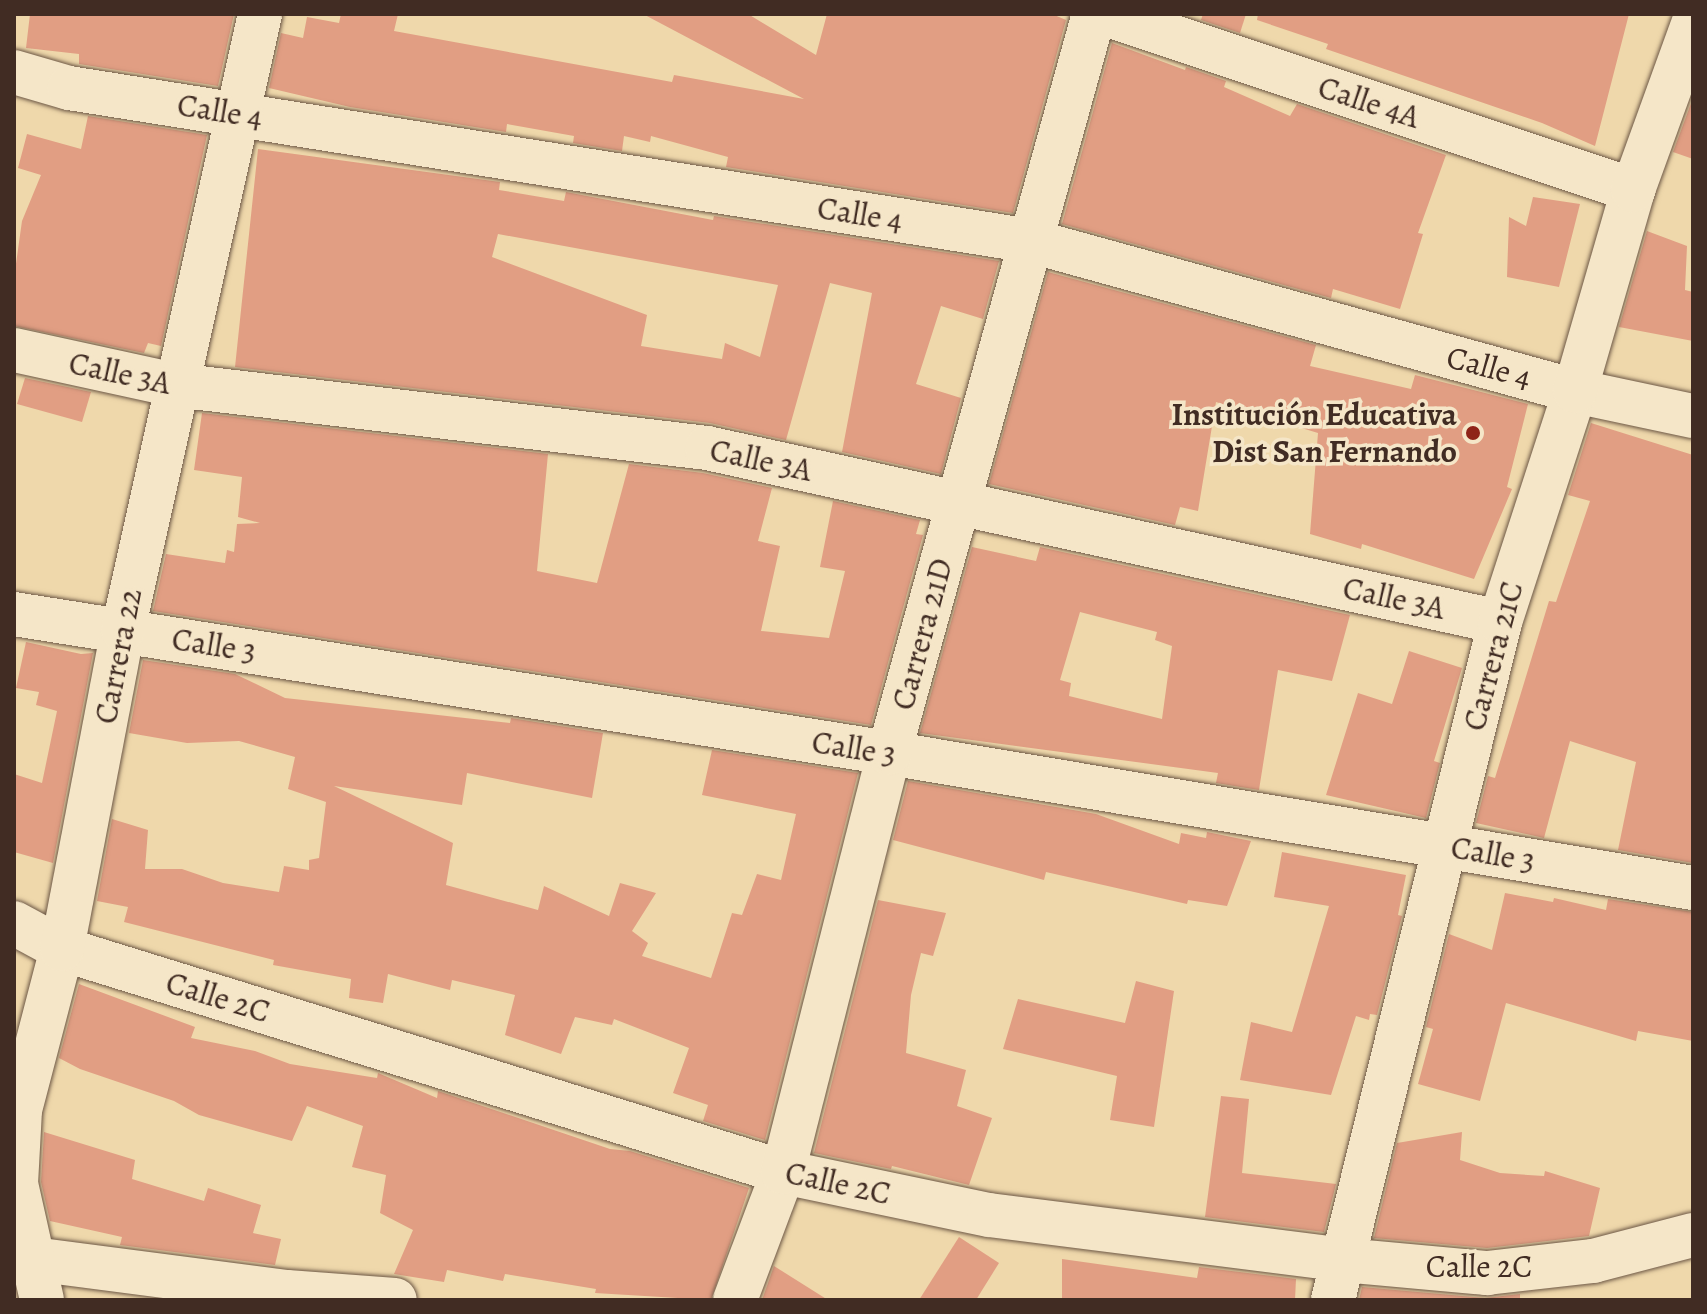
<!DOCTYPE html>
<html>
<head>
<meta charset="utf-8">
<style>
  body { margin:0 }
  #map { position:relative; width:1707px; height:1314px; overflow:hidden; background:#efd8ab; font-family:Alegreya,serif }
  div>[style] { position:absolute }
  .building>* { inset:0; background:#e19e83 }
  .roads { filter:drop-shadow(0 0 2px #6c5745) drop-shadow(0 0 2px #6c5745) }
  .minor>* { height:44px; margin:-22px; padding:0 22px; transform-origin:22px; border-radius:22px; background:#f5e6c8 }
  .dots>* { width:22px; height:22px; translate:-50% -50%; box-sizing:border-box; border:4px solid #f5e6c8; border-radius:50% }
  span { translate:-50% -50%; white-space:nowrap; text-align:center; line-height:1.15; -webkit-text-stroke:7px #f5e6c8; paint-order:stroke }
  .street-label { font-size:32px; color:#412c23 }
  .poi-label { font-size:32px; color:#412c23; font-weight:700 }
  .right { translate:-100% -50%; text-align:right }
  .frame { position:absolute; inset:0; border:16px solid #412c23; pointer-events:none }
</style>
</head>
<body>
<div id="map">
  <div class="building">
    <div style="clip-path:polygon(30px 14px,234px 14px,218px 86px,79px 64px,79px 54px,26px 48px)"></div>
    <div style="clip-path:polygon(341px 14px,398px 14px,394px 31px,672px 82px,674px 75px,804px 99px,643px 14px,748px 14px,816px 55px,827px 14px,1052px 14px,1066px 20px,1013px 213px,726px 167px,728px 157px,651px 136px,650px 142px,624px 136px,622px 151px,573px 143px,574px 136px,507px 124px,506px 132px,350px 107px,269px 88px,281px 33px,303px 38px,307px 17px,339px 23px)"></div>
    <div style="clip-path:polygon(1203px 14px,1246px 14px,1240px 33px,1201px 20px)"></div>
    <div style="clip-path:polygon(1258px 14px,1629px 14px,1595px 146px,1542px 123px,1326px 49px,1328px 44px,1257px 20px)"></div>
    <div style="clip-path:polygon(1112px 43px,1185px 70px,1186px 67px,1226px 81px,1224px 87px,1290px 116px,1297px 104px,1446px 155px,1418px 233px,1423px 234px,1400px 309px,1333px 289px,1331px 298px,1062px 224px)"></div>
    <div style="clip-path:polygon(1693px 98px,1693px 159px,1673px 152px)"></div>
    <div style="clip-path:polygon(88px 116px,207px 135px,161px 346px,148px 343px,144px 353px,14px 326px,14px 278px,22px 221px,41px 175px,18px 168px,27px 134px,81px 149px)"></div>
    <div style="clip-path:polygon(evenodd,258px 149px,500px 182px,499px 190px,564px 201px,566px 192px,713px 220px,714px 216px,999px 261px,983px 319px,941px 306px,916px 384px,961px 398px,941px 474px,842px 452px,872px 293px,830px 283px,786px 440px,710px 423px,235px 367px,258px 149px,498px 234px,778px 285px,760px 357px,725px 343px,722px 359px,641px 346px,647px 315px,492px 257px,498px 234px)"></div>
    <div style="clip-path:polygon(1533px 197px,1580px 204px,1559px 287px,1507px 277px,1509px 217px,1526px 226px)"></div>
    <div style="clip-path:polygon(1647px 231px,1687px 246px,1685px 290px,1693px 292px,1693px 341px,1619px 327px)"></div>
    <div style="clip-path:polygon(1048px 272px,1316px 345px,1310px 366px,1411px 389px,1415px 375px,1528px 404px,1507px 487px,1512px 489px,1474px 579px,1362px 544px,1361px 549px,1310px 534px,1318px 433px,1216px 402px,1198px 511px,1180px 507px,1175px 525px,989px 484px)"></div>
    <div style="clip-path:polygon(25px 378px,91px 392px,82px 422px,17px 404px)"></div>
    <div style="clip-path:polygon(202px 413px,548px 454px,537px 571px,597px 583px,629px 464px,703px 473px,772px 488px,758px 541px,780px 546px,761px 631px,829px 638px,845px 571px,820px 567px,833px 501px,920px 520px,916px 534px,923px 535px,871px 725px,153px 611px,166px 554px,225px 563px,227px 550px,234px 552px,237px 524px,260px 523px,238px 517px,242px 477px,194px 470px)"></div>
    <div style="clip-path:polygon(1591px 423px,1693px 455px,1693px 863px,1618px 850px,1636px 762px,1570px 741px,1544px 838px,1476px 823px,1488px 776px,1495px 778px,1549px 601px,1556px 602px,1590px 501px,1568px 495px)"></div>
    <div style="clip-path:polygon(evenodd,972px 547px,1036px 561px,1040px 547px,1350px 615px,1332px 681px,1278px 670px,1259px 790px,1216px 783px,1218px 773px,920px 733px,972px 547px,1080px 612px,1157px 632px,1155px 640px,1172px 646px,1162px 719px,1069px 696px,1071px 683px,1060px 680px,1080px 612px)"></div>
    <div style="clip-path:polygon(26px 642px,81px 654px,93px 653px,53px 863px,14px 852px,14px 774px,42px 783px,57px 711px,36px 705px,39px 692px,16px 688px)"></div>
    <div style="clip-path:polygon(1409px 651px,1462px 668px,1434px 761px,1440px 763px,1426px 818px,1326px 795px,1358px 693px,1392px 704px)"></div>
    <div style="clip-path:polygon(143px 660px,235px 674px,285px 698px,510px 723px,511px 718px,603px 733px,592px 798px,467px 773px,462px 805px,334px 786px,453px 843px,446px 885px,538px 910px,544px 886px,609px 916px,620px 883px,656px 893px,632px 931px,648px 943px,642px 956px,711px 978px,732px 913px,742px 915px,757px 874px,781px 880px,796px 814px,702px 795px,712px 750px,858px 773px,765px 1140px,703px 1121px,708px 1105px,673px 1093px,689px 1048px,614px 1019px,612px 1025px,575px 1017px,561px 1054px,505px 1035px,515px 995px,452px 980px,450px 990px,388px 974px,383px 1003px,349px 998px,351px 979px,273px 965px,274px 960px,124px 922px,128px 907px,97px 901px,112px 819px,148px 830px,145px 869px,182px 869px,223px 883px,279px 892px,284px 866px,309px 870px,309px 860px,319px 858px,326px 802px,288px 789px,295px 757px,239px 741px,187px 743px,129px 733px)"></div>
    <div style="clip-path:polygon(908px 781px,1096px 814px,1179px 844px,1181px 833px,1206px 838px,1207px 832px,1251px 841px,1227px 906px,1188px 900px,1187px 904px,1046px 872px,1044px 880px,893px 840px)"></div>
    <div style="clip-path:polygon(1282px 852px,1406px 875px,1398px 915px,1402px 916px,1377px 1015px,1370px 1014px,1369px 1020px,1356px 1016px,1331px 1095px,1240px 1080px,1251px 1022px,1292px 1032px,1329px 906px,1274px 897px)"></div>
    <div style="clip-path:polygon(1505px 893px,1553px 902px,1554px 898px,1606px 910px,1608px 899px,1693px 912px,1693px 1041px,1638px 1031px,1636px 1041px,1506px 1003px,1480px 1101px,1418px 1084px,1433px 1029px,1426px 1027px,1449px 934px,1492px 950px)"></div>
    <div style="clip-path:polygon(878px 900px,946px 913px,933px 956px,921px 953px,911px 995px,906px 1053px,966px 1070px,957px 1106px,992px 1118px,969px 1185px,892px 1166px,891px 1169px,814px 1153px)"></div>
    <div style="clip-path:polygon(1136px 981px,1174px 991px,1154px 1127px,1110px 1120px,1117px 1076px,1003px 1049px,1018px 999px,1125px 1023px)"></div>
    <div style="clip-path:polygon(79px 984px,195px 1027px,191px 1038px,255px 1051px,290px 1064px,377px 1078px,378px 1073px,437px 1098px,438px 1091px,610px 1149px,630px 1151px,749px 1188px,711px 1300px,595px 1293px,596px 1289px,505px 1274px,503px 1281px,447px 1270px,444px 1282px,394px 1274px,413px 1230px,380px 1213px,386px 1175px,352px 1167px,363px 1126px,307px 1106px,292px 1141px,199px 1115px,174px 1101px,80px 1069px,59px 1058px)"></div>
    <div style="clip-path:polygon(1221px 1096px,1249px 1099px,1242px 1173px,1336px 1184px,1324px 1232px,1205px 1217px)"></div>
    <div style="clip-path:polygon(44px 1132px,135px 1160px,132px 1179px,204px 1201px,208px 1188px,261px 1205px,253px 1233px,281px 1239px,275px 1265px,120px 1245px,122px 1237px,50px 1221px,41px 1182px)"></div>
    <div style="clip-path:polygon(1462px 1132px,1460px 1160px,1500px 1173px,1544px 1176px,1545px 1171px,1600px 1188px,1589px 1236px,1487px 1248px,1374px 1238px,1397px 1143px)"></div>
    <div style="clip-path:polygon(959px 1237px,999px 1263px,976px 1300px,919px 1300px)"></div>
    <div style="clip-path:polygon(1062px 1259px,1197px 1278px,1199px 1267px,1296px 1279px,1295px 1300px,1062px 1300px)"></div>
    <div style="clip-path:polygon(774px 1266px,828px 1300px,762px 1300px)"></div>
    <div style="clip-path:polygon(1362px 1287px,1485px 1298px,1520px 1294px,1520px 1300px,1359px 1300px)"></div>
  </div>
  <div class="roads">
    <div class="minor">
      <div style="left:1105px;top:14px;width:557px;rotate:18.43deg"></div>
      <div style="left:14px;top:72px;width:57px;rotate:16.2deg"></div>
      <div style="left:69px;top:88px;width:974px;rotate:9.04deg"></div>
      <div style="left:1031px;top:241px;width:564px;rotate:15.42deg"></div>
      <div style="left:1575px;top:391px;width:121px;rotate:12deg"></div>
      <div style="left:14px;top:350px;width:165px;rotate:12.3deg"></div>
      <div style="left:175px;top:385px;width:536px;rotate:6.75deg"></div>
      <div style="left:707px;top:448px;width:812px;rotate:12.38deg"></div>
      <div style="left:14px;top:614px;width:886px;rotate:9.03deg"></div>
      <div style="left:889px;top:753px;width:815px;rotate:9.53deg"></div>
      <div style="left:14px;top:923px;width:55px;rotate:28.4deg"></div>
      <div style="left:62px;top:949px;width:755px;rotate:17.19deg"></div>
      <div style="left:783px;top:1172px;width:210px;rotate:11.8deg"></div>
      <div style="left:989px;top:1215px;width:357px;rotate:7.2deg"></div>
      <div style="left:1343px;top:1260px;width:145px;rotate:5.2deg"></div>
      <div style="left:1487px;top:1273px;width:107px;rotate:-6.5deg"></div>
      <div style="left:1593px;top:1261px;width:103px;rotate:-14.6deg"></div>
      <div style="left:14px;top:1252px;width:20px;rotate:20deg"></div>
      <div style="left:33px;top:1259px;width:256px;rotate:7.4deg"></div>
      <div style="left:287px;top:1292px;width:108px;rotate:4.2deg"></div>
      <div style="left:42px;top:1300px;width:119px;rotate:-102.6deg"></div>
      <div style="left:16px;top:1184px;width:74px;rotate:-86.9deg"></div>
      <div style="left:20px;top:1110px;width:166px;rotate:-75.4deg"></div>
      <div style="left:62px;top:949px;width:325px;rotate:-79.2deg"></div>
      <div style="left:123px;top:630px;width:631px;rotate:-77.46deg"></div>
      <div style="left:735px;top:1300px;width:137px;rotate:-69.4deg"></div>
      <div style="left:783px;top:1172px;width:432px;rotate:-75.8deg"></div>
      <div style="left:889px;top:753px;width:767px;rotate:-74.5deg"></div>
      <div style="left:1333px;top:1300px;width:698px;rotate:-76.16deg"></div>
      <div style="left:1500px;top:622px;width:243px;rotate:-72deg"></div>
      <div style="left:1575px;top:391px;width:209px;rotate:-73.9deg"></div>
      <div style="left:1633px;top:190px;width:177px;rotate:-70.1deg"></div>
    </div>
  </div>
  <div class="dots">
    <div style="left:1473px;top:433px;background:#8f2418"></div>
  </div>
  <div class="street-label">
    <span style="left:1369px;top:102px;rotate:18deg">Calle 4A</span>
    <span style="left:220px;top:111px;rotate:9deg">Calle 4</span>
    <span style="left:860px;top:214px;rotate:9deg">Calle 4</span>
    <span style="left:1489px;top:367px;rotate:15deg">Calle 4</span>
    <span style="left:120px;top:373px;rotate:12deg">Calle 3A</span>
    <span style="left:761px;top:460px;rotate:12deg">Calle 3A</span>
    <span style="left:1394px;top:598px;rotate:12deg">Calle 3A</span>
    <span style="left:922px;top:634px;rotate:-75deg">Carrera 21D</span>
    <span style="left:214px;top:645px;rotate:9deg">Calle 3</span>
    <span style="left:118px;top:656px;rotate:-79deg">Carrera 22</span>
    <span style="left:1493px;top:656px;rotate:-75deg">Carrera 21C</span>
    <span style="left:854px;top:748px;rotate:9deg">Calle 3</span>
    <span style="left:1493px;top:854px;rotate:10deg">Calle 3</span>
    <span style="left:218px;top:997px;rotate:17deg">Calle 2C</span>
    <span style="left:838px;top:1183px;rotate:12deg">Calle 2C</span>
    <span style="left:1479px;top:1266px">Calle 2C</span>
  </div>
  <div class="poi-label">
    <span class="right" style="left:1457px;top:433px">Institución Educativa<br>Dist San Fernando</span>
  </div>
  <div class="frame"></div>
</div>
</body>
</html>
